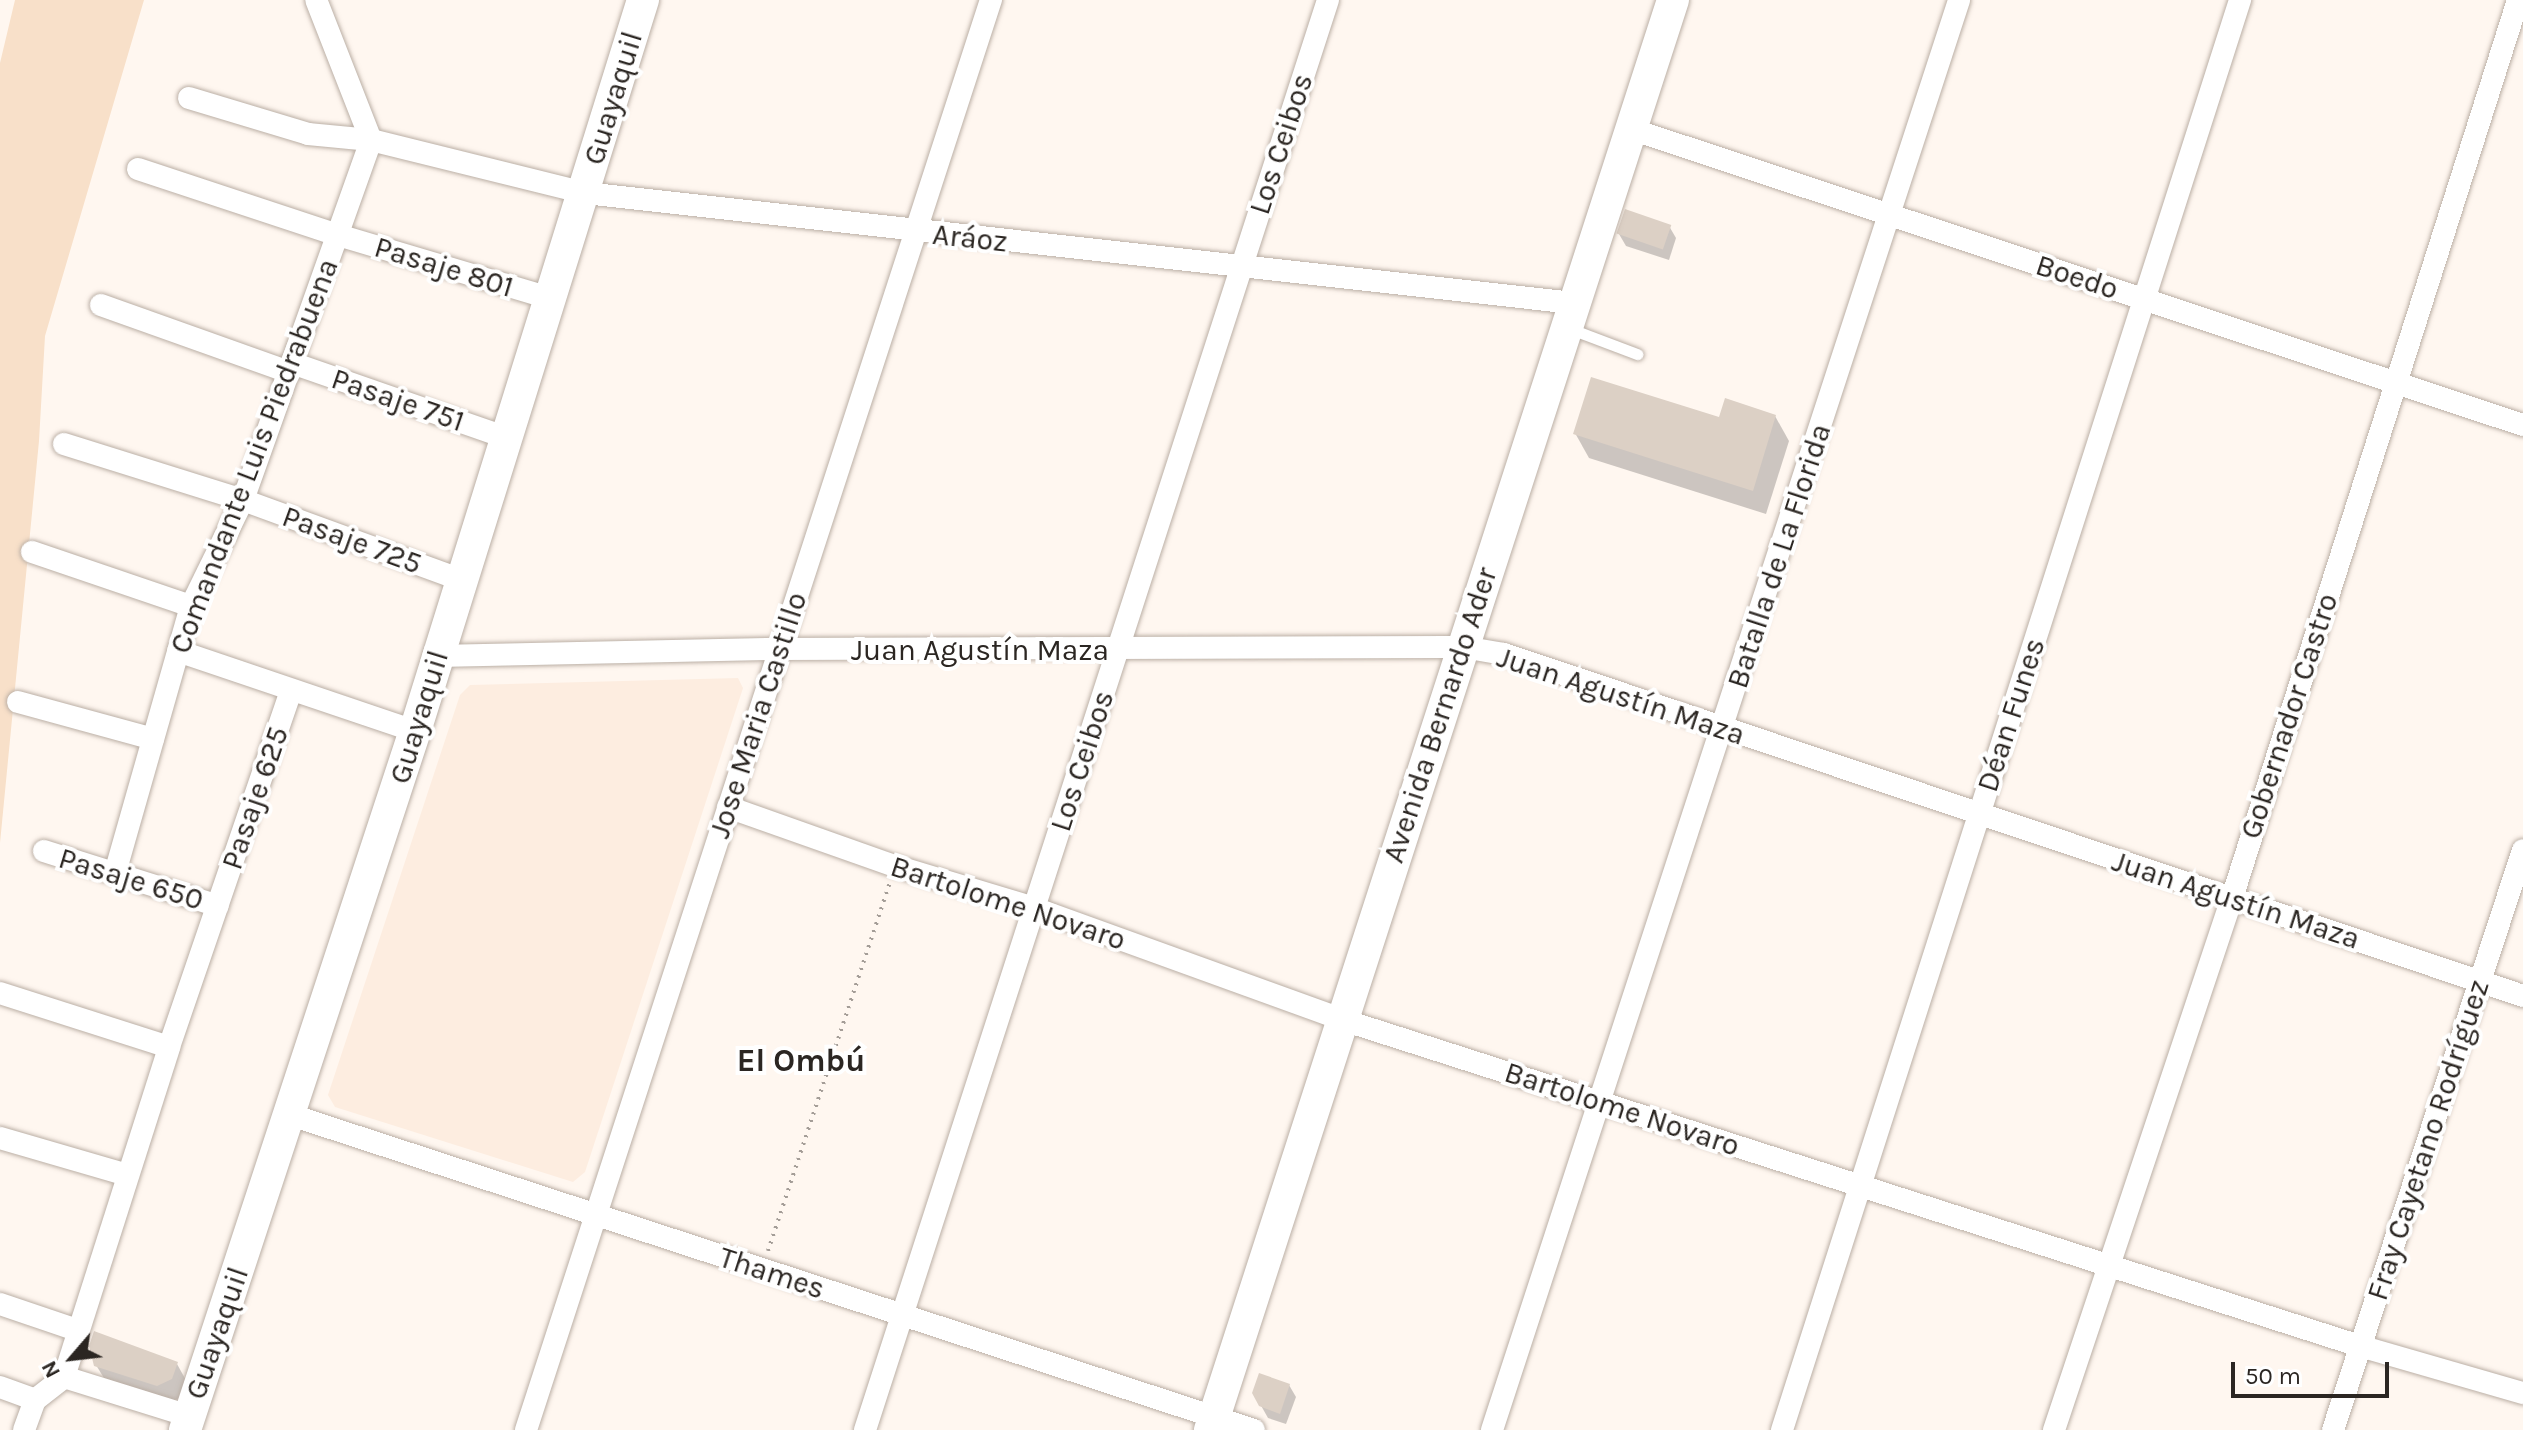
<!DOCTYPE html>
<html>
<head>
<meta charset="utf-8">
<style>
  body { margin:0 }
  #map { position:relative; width:2523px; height:1430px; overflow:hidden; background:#fff7f0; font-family:Karla,sans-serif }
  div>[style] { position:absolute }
  .built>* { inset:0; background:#fdede0 }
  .green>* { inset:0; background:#f8e0c9 }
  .shadow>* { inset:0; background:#0003 }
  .building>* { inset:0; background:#dcd0c5; transform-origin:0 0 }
  .path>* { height:4px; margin-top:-2px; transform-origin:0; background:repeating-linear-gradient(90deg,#a49d97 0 2px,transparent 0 8px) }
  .roads { filter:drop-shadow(0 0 2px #bbafa5) drop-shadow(0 0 2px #bbafa5) }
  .lane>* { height:11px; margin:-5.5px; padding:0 5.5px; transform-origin:5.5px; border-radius:5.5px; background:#fff }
  .street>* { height:22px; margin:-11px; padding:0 11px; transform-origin:11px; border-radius:11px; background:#fff }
  .secondary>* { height:32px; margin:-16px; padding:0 16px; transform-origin:16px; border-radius:16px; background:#fff }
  span { translate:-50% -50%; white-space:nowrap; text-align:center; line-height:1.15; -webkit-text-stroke:8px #fff; paint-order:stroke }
  .street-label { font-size:30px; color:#2b2622 }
  .neighbourhood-label { font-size:32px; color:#2b2622; font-weight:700 }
  .north { position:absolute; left:32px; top:1318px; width:80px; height:80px; -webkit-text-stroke:6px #fff; paint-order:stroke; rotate:242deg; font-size:22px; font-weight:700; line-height:32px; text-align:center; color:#2b2622 }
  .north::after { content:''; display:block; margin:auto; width:28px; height:36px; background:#2b2622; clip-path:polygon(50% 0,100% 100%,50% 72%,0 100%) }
  .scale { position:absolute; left:2231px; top:1362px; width:158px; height:36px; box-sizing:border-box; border:4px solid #2b2622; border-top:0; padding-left:10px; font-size:24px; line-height:28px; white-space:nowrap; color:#2b2622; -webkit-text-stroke:6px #fff; paint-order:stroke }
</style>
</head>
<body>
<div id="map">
  <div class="built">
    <div style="clip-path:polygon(738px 678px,743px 688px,585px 1172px,573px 1182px,335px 1107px,328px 1095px,460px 695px,470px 685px)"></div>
  </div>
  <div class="green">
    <div style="clip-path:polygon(15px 0,144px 0,45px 336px,39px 441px,0 843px,0 63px)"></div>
  </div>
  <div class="shadow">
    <div style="clip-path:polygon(1669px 226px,1676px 238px,1669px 260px,1626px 246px,1619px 234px)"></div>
    <div style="clip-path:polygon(1775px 416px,1789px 441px,1766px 514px,1589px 458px,1575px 433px)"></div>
    <div style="clip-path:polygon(177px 1364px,187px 1382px,182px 1397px,168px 1403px,107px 1383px,96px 1365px)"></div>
    <div style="clip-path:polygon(1289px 1385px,1296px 1397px,1286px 1424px,1268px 1418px,1254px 1393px)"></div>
  </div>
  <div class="building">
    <div style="left:1625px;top:209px;width:49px;height:26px;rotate:19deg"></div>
    <div style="clip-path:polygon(1591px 377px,1719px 417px,1725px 398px,1776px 415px,1753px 491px,1573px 434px)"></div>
    <div style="clip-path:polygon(94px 1331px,178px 1362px,172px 1379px,157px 1386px,94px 1366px,89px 1346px)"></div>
    <div style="clip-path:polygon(1259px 1373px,1290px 1384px,1280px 1414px,1259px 1406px,1252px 1393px)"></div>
  </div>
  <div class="path">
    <div style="left:768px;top:1251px;width:388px;rotate:-71.7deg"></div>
  </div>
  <div class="roads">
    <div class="lane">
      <div style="left:1571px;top:329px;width:71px;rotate:20.7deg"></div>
    </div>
    <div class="street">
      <div style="left:189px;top:98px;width:124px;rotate:16.8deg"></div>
      <div style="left:308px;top:134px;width:63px;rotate:5.4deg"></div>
      <div style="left:371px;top:140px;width:220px;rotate:13.9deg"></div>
      <div style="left:585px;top:193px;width:995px;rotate:6.35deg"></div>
      <div style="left:1631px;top:129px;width:940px;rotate:18.36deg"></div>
      <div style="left:138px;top:169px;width:211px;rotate:18.3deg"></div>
      <div style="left:338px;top:235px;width:221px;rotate:16.6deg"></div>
      <div style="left:101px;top:305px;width:200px;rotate:19.6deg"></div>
      <div style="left:292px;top:363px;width:225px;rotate:19.2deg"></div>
      <div style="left:64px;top:444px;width:188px;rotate:17.4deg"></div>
      <div style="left:243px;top:500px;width:233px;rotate:20.1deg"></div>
      <div style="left:32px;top:552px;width:168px;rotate:18.8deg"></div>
      <div style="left:178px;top:651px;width:250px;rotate:18.7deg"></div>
      <div style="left:437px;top:656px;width:341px;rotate:-1.2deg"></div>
      <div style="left:778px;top:649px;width:685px;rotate:-0.17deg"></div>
      <div style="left:1463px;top:647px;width:42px;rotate:9.7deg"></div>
      <div style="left:1504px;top:654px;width:1075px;rotate:18.55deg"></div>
      <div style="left:18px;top:702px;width:140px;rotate:15.3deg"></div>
      <div style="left:728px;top:807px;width:177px;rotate:19.5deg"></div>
      <div style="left:895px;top:866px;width:145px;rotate:16.8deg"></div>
      <div style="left:1034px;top:908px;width:326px;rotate:19.9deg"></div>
      <div style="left:1340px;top:1019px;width:1071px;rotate:17.78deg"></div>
      <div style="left:2360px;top:1346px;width:170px;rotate:16.1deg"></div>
      <div style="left:44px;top:851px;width:182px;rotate:17.5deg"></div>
      <div style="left:115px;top:873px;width:278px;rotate:-74.1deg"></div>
      <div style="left:191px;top:606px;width:118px;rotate:-63.9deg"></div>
      <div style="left:243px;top:500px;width:382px;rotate:-70.4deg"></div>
      <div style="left:371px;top:140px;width:150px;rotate:-111.4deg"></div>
      <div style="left:0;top:993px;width:177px;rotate:17.7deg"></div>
      <div style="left:291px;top:1115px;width:1013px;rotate:18.11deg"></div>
      <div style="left:0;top:1138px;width:132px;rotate:16.2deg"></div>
      <div style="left:0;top:1304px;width:81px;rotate:18.7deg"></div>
      <div style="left:64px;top:1377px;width:131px;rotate:17.3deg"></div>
      <div style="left:0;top:1387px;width:37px;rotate:20deg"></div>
      <div style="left:24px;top:1430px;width:32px;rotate:-70deg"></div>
      <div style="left:35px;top:1400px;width:37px;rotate:-38deg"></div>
      <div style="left:64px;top:1377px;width:346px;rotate:-72.3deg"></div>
      <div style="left:169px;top:1047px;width:377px;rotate:-71.1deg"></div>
      <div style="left:526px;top:1430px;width:1504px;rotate:-71.99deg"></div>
      <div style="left:865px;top:1430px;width:1503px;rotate:-72.06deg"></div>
      <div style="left:1492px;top:1430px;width:1504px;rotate:-71.91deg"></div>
      <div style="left:1782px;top:1430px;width:1502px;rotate:-72.24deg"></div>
      <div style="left:2054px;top:1430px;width:561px;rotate:-71.5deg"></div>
      <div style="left:2232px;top:898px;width:942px;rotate:-72.33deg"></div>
      <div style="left:2333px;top:1430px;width:610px;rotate:-71.86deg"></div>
    </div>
    <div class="secondary">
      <div style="left:185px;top:1430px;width:736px;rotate:-71.79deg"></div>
      <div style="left:415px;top:731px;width:766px;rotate:-72.68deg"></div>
      <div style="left:1210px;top:1430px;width:1503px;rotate:-72.06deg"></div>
    </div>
  </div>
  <div class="street-label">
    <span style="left:613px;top:98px;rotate:-73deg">Guayaquil</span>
    <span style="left:1281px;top:144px;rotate:-72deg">Los Ceibos</span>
    <span style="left:970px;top:238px;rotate:6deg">Aráoz</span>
    <span style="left:444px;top:267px;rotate:17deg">Pasaje 801</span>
    <span style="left:2077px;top:277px;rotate:18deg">Boedo</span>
    <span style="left:398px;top:400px;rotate:19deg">Pasaje 751</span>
    <span style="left:254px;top:456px;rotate:-69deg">Comandante Luis Piedrabuena</span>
    <span style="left:352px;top:540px;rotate:20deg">Pasaje 725</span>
    <span style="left:1779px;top:556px;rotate:-72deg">Batalla de La Florida</span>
    <span style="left:980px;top:650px">Juan Agustín Maza</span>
    <span style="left:1621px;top:696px;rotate:18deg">Juan Agustín Maza</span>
    <span style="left:758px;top:715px;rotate:-72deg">Jose Maria Castillo</span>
    <span style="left:1440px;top:715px;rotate:-72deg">Avenida Bernardo Ader</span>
    <span style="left:2011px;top:715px;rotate:-72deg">Déan Funes</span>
    <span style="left:2289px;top:716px;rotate:-72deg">Gobernador Castro</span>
    <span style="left:419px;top:717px;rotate:-73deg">Guayaquil</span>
    <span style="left:1082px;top:761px;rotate:-72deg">Los Ceibos</span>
    <span style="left:255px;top:798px;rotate:-71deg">Pasaje 625</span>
    <span style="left:131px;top:879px;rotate:17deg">Pasaje 650</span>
    <span style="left:2236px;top:900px;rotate:18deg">Juan Agustín Maza</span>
    <span style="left:1008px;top:903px;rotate:18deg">Bartolome Novaro</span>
    <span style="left:1622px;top:1109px;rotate:18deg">Bartolome Novaro</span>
    <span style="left:2428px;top:1140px;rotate:-72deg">Fray Cayetano Rodríguez</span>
    <span style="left:772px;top:1273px;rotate:18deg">Thames</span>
    <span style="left:217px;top:1333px;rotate:-71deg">Guayaquil</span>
  </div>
  <div class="neighbourhood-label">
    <span style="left:801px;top:1061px">El Ombú</span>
  </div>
  <div class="north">N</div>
  <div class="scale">50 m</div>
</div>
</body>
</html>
